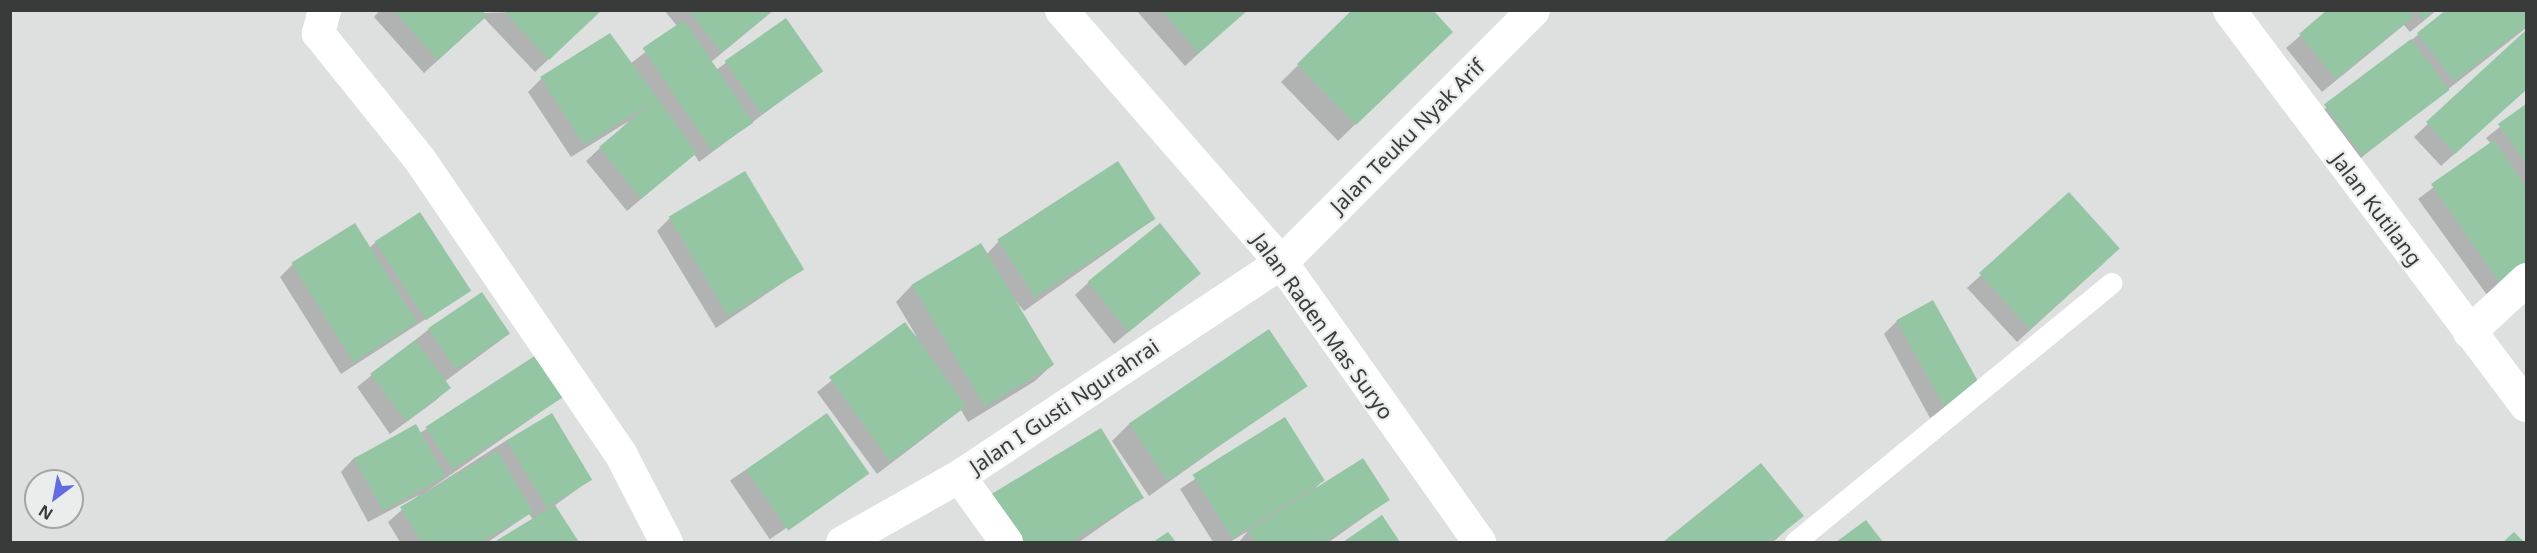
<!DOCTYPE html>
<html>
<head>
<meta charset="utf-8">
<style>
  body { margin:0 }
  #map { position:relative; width:2537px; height:553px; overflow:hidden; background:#dde0de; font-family:"Noto Sans",sans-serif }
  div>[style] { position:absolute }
  .shadow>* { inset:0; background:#0003; transform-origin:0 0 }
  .building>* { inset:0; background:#95c6a4; transform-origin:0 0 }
  .lane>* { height:21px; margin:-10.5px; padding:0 10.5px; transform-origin:10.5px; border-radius:10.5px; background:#fff }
  .street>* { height:33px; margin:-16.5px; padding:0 16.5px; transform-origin:16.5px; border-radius:16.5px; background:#fff }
  .secondary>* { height:33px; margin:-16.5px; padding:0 16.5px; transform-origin:16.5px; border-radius:16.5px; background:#fff }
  span { translate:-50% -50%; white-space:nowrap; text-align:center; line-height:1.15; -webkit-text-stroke:4.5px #eaedeb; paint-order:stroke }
  .street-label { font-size:21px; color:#393b3a }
  .frame { position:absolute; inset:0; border:12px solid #393b3a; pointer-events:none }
  .north { position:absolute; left:24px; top:469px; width:60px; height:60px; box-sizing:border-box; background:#eaedeb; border:2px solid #a3a6a4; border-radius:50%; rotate:212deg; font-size:16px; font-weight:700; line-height:24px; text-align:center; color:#393b3a }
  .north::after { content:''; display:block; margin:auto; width:21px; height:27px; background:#636be3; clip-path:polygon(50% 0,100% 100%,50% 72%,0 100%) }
</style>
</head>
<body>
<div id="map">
  <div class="shadow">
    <div style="clip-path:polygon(380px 10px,483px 13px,600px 10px,535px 72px,484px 18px,424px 73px,374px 17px)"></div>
    <div style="clip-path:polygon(664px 10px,774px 10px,711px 62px,716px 70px,786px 20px,821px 71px,699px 162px,694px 154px,627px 211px,586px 161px,629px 121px,571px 157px,528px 92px,541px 79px,630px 64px,678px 27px)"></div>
    <div style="clip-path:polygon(1136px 10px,1246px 10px,1185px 66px)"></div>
    <div style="clip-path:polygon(1354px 10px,1434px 48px,1338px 141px,1281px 82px)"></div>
    <div style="clip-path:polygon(2330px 10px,2437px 10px,2410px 32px,2404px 25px,2322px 92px,2286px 48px)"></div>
    <div style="clip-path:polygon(2449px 10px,2526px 10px,2526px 28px,2348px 168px,2311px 120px)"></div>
    <div style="clip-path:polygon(2526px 32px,2526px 89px,2441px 166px,2414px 137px)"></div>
    <div style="clip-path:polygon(2526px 106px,2526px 267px,2487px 295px,2418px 199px,2491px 144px,2486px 138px)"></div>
    <div style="clip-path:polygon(2069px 194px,2105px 262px,2017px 342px,1967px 288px)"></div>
    <div style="clip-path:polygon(670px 218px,803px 269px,716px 328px,657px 231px)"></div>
    <div style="clip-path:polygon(1154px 219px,1024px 311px,1011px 296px,1052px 365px,1035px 381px,968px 422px,961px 410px,877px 474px,817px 392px,904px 324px,917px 337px,896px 302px,912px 285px,986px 255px,999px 241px)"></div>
    <div style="clip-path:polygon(376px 242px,469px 291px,341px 374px,280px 277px,293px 264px,369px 248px)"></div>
    <div style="clip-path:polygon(1199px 273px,1114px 344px,1075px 295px,1089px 282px)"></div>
    <div style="clip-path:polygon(1897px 321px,1978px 386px,1930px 418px,1884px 334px)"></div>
    <div style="clip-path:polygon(429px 329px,509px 334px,444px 382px,449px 388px,435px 401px,390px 434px,357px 387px)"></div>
    <div style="clip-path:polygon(547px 350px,572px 390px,426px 492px,507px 440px,590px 480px,554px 506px,577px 542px,497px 542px,533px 520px,529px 514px,488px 542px,400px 542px,388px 522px,419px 495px,368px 522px,341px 472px,354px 458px,420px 433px)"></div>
    <div style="clip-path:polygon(1305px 385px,1149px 496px,1112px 441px,1129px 424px)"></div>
    <div style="left:827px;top:415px;width:71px;height:117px;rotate:56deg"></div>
    <div style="clip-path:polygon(1285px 419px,1323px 480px,1313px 491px,1388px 500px,1329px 542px,1239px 542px,1248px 531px,1230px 542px,1213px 542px,1180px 489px)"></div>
    <div style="clip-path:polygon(1761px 465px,1802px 516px,1773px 542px,1665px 542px)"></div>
    <div style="clip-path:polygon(1142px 498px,1079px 542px,990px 542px)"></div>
    <div style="clip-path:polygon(1381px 518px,1398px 542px,1345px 542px)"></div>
    <div style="clip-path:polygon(1866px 522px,1881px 542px,1838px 542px)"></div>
  </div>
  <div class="building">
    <div style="clip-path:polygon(393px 10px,482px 10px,487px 16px,438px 60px)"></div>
    <div style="clip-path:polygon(503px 10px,602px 10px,549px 60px)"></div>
    <div style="clip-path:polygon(688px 10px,773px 10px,722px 52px)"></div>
    <div style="clip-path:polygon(1161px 10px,1248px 10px,1199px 53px)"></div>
    <div style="clip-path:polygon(1352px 10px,1433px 10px,1453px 32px,1356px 125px,1297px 64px)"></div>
    <div style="clip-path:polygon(2327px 10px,2408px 10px,2413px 17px,2336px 79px,2299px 34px)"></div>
    <div style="clip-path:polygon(2416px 10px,2435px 10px,2424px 20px)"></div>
    <div style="clip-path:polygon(2446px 10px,2526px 10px,2526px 26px,2454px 81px,2417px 33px)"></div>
    <div style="left:786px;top:18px;width:65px;height:75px;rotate:55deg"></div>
    <div style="left:684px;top:20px;width:124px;height:50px;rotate:56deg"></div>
    <div style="clip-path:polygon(2526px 30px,2526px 90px,2455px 154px,2426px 122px)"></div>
    <div style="clip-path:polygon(610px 33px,697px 153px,641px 199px,599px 147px,654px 101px,584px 145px,540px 77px)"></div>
    <div style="left:2411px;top:39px;width:64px;height:109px;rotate:53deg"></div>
    <div style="clip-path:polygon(2526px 104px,2526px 163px,2498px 124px)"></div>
    <div style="clip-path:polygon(2494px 140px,2526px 187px,2526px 265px,2500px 283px,2431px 184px)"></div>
    <div style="left:1118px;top:161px;width:69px;height:144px;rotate:57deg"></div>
    <div style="left:745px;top:171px;width:115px;height:89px;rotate:59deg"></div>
    <div style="left:2069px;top:192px;width:76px;height:121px;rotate:48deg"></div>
    <div style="left:420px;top:212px;width:94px;height:54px;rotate:57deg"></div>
    <div style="left:355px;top:223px;width:117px;height:75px;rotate:58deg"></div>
    <div style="left:1160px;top:223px;width:65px;height:93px;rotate:51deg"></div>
    <div style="left:981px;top:243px;width:142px;height:81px;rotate:59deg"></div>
    <div style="left:482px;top:292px;width:50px;height:65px;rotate:56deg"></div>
    <div style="left:1933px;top:300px;width:98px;height:42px;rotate:61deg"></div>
    <div style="left:905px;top:322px;width:104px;height:94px;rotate:54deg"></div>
    <div style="left:1269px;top:329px;width:69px;height:169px;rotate:56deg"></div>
    <div style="left:415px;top:340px;width:60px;height:56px;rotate:53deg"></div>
    <div style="left:547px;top:348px;width:50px;height:145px;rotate:57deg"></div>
    <div style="left:552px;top:413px;width:78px;height:53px;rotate:59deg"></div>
    <div style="left:827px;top:413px;width:74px;height:99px;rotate:55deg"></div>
    <div style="left:1285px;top:417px;width:75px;height:109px;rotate:58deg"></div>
    <div style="left:416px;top:424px;width:60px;height:71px;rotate:61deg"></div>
    <div style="clip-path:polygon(1101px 428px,1144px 498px,1070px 542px,1016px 542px,988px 496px)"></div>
    <div style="clip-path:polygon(497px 451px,533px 512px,481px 542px,421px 542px,400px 507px)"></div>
    <div style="clip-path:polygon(1363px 458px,1390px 500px,1324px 542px,1256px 542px,1248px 531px)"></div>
    <div style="clip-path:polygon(1761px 463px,1804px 516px,1771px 542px,1663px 542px)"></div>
    <div style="clip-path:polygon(555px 505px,579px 542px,494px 542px)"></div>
    <div style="clip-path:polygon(1382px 515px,1400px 542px,1343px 542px)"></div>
    <div style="clip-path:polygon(1866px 520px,1883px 542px,1836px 542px)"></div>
    <div style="clip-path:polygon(1168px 532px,1176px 542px,1153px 542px)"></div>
    <div style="clip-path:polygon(2514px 532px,2524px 542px,2503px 542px)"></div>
  </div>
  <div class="lane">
    <div style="left:1795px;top:542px;width:409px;rotate:-39.3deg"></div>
  </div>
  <div class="street">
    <div style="left:324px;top:10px;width:24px;rotate:105deg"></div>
    <div style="left:318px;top:33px;width:163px;rotate:51.2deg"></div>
    <div style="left:420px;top:160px;width:355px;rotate:55.7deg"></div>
    <div style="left:620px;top:453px;width:100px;rotate:62.7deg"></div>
    <div style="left:2229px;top:10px;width:494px;rotate:53.1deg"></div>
    <div style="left:2469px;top:332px;width:78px;rotate:-42.9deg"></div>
    <div style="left:959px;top:476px;width:81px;rotate:54.5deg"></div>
    <div style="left:842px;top:542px;width:134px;rotate:-29.4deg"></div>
    <div style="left:959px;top:476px;width:387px;rotate:-33.6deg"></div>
    <div style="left:1281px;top:262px;width:356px;rotate:-45deg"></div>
  </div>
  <div class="secondary">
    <div style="left:1061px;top:10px;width:335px;rotate:48.9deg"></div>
    <div style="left:1281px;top:262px;width:343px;rotate:54.7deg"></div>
  </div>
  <div class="street-label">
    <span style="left:1407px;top:136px;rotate:-45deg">Jalan Teuku Nyak Arif</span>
    <span style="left:2377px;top:209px;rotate:53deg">Jalan Kutilang</span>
    <span style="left:1323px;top:326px;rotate:54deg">Jalan Raden Mas Suryo</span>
    <span style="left:1064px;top:406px;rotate:-34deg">Jalan I Gusti Ngurahrai</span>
  </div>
  <div class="frame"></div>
  <div class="north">N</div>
</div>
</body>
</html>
